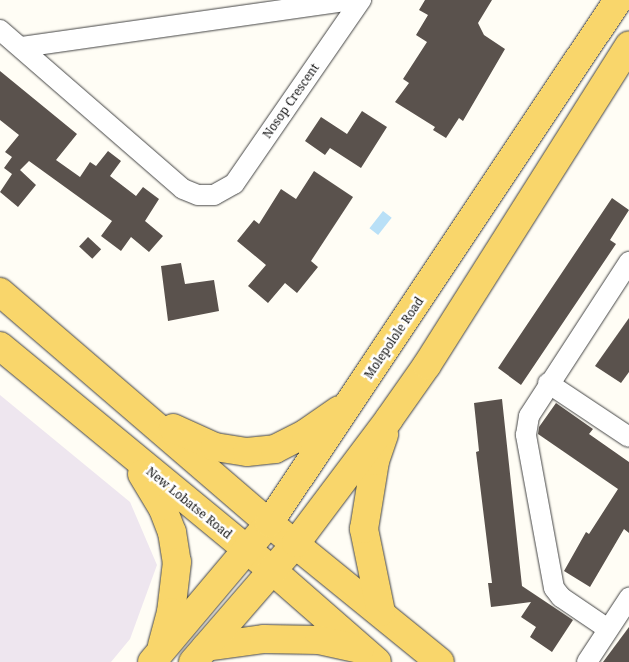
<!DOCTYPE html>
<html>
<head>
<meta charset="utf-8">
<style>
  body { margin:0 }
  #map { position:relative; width:629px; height:662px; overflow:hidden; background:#fffdf5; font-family:"Noto Serif",serif }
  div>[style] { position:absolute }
  .industrial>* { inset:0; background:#eee6ef }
  .water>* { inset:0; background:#b9e0f7; transform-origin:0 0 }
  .building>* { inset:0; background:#5a524d; transform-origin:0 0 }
  .roads { filter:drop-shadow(0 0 1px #444) drop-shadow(0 0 1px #444) }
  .minor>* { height:20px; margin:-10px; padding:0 10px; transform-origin:10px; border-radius:10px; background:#fff }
  .primary>* { height:28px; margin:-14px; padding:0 14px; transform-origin:14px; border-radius:14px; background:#f9d66b }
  span { translate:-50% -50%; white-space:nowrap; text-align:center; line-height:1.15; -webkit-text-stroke:5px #fff; paint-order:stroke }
  .street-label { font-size:12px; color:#111 }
</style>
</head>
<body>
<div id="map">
  <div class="industrial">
    <div style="clip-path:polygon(0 395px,130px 502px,157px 565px,130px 639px,111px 662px,0 662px)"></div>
  </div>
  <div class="water">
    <div style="left:383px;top:211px;width:11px;height:22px;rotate:38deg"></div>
  </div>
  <div class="building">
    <div style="clip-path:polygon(425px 0,492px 0,478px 23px,484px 35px,505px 49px,463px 121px,459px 118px,446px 138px,433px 130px,435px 127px,395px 102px,409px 83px,403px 79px,427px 42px,416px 35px,428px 15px,419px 10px)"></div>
    <div style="clip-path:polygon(0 71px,77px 134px,56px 160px,80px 177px,90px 162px,96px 166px,108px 151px,121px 161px,110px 176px,136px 196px,143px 187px,159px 199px,145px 221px,163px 236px,149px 252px,131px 237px,121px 251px,101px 236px,112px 221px,29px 161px,20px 170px,36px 185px,18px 207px,0 192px,12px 174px,4px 168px,12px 157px,5px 152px,19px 135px,0 120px)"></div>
    <div style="clip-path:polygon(362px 111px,387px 127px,361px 168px,330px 148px,325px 155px,305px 141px,321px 117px,347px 134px)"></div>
    <div style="clip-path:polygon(314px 171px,353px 197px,311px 261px,318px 267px,297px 293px,285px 283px,268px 303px,248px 286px,266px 265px,237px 241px,254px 220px,259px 224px,281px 189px,296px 199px)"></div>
    <div style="clip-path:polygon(612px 198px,629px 210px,610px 240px,616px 244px,521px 385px,498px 368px)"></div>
    <div style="left:88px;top:237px;width:18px;height:13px;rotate:43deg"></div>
    <div style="clip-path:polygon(181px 263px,185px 284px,214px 280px,219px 311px,168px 321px,161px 266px)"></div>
    <div style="clip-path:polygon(629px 318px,629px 372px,621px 383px,595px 366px)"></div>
    <div style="clip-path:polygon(502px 399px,522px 586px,573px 620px,552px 652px,530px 637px,536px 627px,521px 617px,531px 602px,491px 607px,488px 583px,492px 583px,476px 452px,479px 451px,474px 403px)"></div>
    <div style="clip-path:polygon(556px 403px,593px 429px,589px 434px,629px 462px,629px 533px,624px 529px,590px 587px,564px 571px,586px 532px,589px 534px,618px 489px,538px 434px,539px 427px)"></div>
    <div style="clip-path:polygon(629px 627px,629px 662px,603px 662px)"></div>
  </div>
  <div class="roads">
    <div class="minor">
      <div style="left:0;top:30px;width:242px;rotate:41deg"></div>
      <div style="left:183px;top:189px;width:16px;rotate:22deg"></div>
      <div style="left:198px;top:195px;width:16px"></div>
      <div style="left:214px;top:195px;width:23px;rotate:-29deg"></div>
      <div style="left:234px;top:184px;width:224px;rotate:-55.4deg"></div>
      <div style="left:22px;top:47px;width:333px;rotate:-8.1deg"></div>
      <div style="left:548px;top:383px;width:97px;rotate:33.7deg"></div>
      <div style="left:608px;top:629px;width:57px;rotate:-145.8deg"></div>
      <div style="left:561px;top:597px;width:11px;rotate:-128deg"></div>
      <div style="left:554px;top:588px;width:156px;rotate:-100.4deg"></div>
      <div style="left:526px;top:435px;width:19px;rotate:-81deg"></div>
      <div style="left:529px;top:416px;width:184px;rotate:-57deg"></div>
      <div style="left:587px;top:662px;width:77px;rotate:-56.7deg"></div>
    </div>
    <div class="primary">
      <div style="left:0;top:292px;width:355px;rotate:40.7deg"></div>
      <div style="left:269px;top:523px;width:220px;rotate:39.1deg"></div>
      <div style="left:0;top:346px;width:354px;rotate:39.5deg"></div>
      <div style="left:273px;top:571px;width:138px;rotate:41.2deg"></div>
      <div style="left:173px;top:428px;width:46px;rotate:24.3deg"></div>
      <div style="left:215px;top:447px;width:32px;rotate:9deg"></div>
      <div style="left:247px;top:452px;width:28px;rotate:-6deg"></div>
      <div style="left:275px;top:449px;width:35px;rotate:-27deg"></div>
      <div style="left:306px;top:433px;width:40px;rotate:-34.9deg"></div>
      <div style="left:142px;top:474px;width:41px;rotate:59deg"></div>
      <div style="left:163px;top:509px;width:25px;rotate:69deg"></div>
      <div style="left:172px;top:532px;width:30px;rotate:81deg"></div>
      <div style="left:177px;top:562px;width:50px;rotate:96.8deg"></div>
      <div style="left:171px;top:612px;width:35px;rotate:105deg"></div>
      <div style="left:381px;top:612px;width:85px;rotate:-101.6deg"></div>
      <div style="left:364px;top:529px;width:69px;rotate:-80.8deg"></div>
      <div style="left:375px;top:461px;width:28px;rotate:-71deg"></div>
      <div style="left:206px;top:647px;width:59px;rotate:-7.9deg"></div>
      <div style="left:264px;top:639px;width:55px;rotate:1deg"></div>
      <div style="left:319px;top:640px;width:42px;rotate:12.4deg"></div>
      <div style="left:152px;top:662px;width:182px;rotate:-49.9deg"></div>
      <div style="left:269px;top:523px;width:629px;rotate:-56.28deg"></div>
      <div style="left:193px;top:662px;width:157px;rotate:-49.1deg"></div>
      <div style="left:296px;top:543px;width:155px;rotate:-53.1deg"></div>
      <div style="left:389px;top:419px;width:66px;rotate:-54.9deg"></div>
      <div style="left:427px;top:365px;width:378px;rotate:-57.7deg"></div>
    </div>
  </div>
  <div class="street-label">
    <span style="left:291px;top:101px;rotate:-55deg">Nosop Crescent</span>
    <span style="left:394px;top:338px;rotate:-56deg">Molepolole Road</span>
    <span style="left:189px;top:503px;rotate:39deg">New Lobatse Road</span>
  </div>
</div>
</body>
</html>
